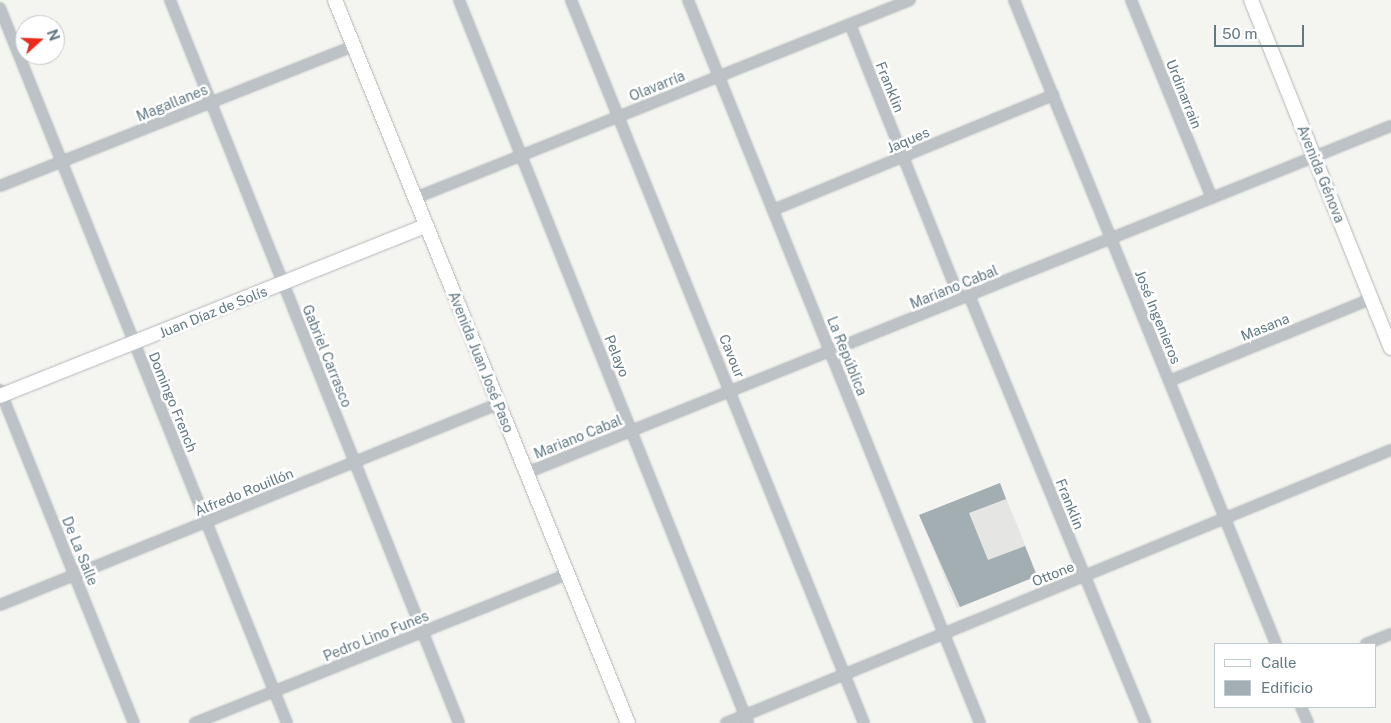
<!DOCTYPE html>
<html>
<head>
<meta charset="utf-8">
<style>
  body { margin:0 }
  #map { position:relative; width:1391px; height:723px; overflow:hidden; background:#f4f4f0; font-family:"Public Sans",sans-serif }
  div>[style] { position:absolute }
  .built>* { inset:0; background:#e5e5e3; transform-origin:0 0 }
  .building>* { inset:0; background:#a2aeb2 }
  .roads { filter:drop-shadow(0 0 1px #afb6b9) drop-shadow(0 0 1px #afb6b9) }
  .street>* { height:10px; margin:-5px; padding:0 5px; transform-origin:5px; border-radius:5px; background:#bcc2c5 }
  .secondary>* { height:14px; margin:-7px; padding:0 7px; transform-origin:7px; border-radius:7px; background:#fff }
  span { translate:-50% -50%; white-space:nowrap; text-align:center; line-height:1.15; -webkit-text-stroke:5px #fff; paint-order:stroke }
  .street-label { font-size:14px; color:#627982 }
  .legend { position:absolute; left:1214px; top:643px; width:162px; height:65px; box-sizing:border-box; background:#fff; border:1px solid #c0c9cd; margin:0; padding:6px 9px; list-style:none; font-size:15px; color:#627982 }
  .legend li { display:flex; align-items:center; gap:10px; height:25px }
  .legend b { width:25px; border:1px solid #c0c9cd }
  .north { position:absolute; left:15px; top:15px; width:50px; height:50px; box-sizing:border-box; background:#fff; border:1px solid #c0c9cd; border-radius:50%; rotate:70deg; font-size:14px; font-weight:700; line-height:20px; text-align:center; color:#627982 }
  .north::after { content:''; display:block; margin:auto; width:18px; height:22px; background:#e82b1c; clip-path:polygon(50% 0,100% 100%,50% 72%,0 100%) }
  .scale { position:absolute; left:1214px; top:25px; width:90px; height:22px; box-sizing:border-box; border:2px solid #627982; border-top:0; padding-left:6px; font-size:15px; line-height:18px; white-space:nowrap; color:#627982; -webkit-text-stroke:4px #fff; paint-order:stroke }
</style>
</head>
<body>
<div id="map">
  <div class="built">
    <div style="left:1000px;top:483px;width:100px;height:87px;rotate:68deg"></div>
  </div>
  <div class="building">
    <div style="clip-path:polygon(1000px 483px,1006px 499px,969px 513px,988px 560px,1025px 546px,1037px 576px,960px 607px,919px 515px)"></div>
  </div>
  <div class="roads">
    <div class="street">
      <div style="left:170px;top:0;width:779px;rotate:68.21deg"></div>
      <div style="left:459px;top:0;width:779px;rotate:68.21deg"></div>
      <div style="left:571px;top:0;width:780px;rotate:67.94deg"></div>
      <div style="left:688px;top:0;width:780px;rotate:68.01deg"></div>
      <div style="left:1014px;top:0;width:695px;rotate:67.86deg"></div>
      <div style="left:1131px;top:0;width:214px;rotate:67.8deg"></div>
      <div style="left:0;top:8px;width:770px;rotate:68.13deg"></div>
      <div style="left:850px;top:24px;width:296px;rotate:68.2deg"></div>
      <div style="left:0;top:186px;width:380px;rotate:-21.6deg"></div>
      <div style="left:415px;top:198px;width:533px;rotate:-21.8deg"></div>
      <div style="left:773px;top:210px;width:303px;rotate:-22.3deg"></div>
      <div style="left:969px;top:295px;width:463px;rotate:67.6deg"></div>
      <div style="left:1169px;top:381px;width:218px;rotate:-22.1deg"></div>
      <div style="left:0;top:390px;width:359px;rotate:68.1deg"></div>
      <div style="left:526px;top:473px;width:932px;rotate:-21.86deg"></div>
      <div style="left:0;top:605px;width:537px;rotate:-21.98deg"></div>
      <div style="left:1366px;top:644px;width:27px;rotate:-22deg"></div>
      <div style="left:1301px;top:707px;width:17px;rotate:66deg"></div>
      <div style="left:195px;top:723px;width:401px;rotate:-21.8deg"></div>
      <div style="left:726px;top:723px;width:719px;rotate:-22.32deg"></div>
    </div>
    <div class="secondary">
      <div style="left:335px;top:0;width:780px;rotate:67.94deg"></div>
      <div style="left:1251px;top:0;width:375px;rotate:68.1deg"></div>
      <div style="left:0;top:396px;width:459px;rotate:-21.8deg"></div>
    </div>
  </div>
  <div class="street-label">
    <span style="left:657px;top:86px;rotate:-22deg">Olavarría</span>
    <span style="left:890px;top:87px;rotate:68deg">Franklin</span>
    <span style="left:1184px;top:94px;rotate:68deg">Urdinarrain</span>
    <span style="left:172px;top:103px;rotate:-22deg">Magallanes</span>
    <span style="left:908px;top:140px;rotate:-23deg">Jaques</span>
    <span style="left:1321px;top:174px;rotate:68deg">Avenida Génova</span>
    <span style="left:954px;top:287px;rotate:-22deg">Mariano Cabal</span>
    <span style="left:213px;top:312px;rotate:-22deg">Juan Díaz de Solís</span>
    <span style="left:1158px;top:317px;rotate:68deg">José Ingenieros</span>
    <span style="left:1265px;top:327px;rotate:-22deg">Masana</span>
    <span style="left:327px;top:356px;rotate:68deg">Gabriel Carrasco</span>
    <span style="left:617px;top:356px;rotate:68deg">Pelayo</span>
    <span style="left:732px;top:356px;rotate:68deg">Cavour</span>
    <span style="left:847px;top:356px;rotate:68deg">La República</span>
    <span style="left:481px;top:362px;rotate:68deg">Avenida Juan José Paso</span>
    <span style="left:173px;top:402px;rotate:68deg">Domingo French</span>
    <span style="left:578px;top:437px;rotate:-22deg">Mariano Cabal</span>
    <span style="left:244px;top:492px;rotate:-22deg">Alfredo Rouillón</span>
    <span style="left:1070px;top:504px;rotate:68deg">Franklin</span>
    <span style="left:80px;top:551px;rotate:68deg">De La Salle</span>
    <span style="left:1053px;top:574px;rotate:-22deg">Ottone</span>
    <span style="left:376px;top:636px;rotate:-22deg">Pedro Lino Funes</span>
  </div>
  <ul class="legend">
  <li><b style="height:6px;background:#fff"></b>Calle</li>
  <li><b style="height:14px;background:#a2aeb2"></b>Edificio</li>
  </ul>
  <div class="north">N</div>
  <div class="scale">50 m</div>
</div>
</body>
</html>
